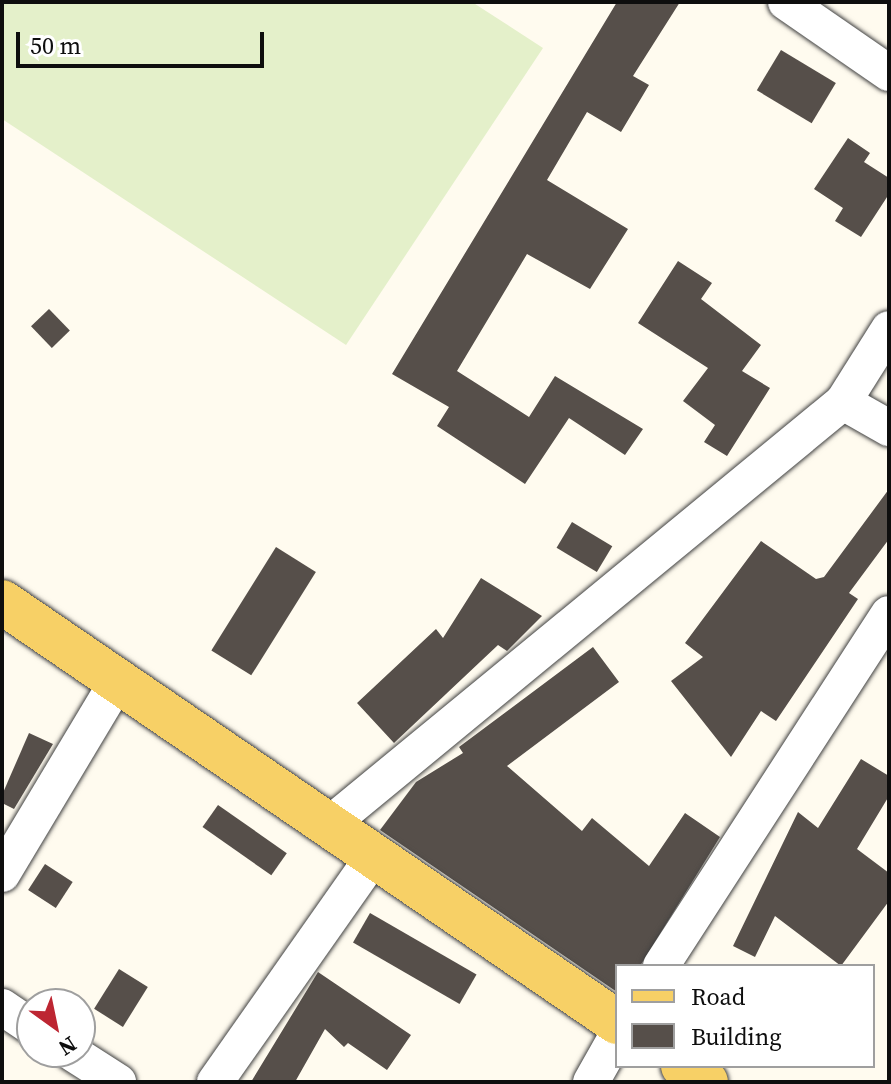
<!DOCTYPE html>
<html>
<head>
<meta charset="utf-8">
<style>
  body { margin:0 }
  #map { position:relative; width:891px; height:1084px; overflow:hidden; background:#fffbef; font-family:"Source Serif 4",serif }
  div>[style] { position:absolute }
  .pitch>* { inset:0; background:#e4f0ca }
  .building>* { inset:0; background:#564f4a; transform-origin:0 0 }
  .roads { filter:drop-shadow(0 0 2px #414141) drop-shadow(0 0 2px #414141) }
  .minor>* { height:36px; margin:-18px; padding:0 18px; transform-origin:18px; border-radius:18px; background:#fff }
  .major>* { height:44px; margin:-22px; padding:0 22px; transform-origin:22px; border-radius:22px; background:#f7d066 }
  span { translate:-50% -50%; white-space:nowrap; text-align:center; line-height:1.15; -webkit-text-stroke:8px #fff; paint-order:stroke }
  .frame { position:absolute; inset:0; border:4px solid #0e0e0e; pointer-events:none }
  .legend { position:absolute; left:615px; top:964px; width:260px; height:104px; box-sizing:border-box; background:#fff; border:2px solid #9f9f9f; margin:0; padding:10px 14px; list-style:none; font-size:24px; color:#0e0e0e }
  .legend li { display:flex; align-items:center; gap:16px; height:40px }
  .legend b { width:40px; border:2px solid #9f9f9f }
  .north { position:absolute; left:16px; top:988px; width:80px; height:80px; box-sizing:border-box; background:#fff; border:2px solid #9f9f9f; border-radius:50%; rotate:147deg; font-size:22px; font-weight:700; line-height:32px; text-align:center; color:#0e0e0e }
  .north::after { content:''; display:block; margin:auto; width:28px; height:36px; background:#bd2632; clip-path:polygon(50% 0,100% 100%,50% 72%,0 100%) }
  .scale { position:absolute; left:16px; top:32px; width:248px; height:36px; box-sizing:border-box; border:4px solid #0e0e0e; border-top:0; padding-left:10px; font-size:24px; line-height:28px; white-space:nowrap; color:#0e0e0e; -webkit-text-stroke:6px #fff; paint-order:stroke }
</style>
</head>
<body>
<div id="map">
  <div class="pitch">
    <div style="clip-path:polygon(2px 2px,472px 2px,543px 48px,346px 345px,2px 119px)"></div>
  </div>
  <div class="building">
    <div style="clip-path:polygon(617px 2px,680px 2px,633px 76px,649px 85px,621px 132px,587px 112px,547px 180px,628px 229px,590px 289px,527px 254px,457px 371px,529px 417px,555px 376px,643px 429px,625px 455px,569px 418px,525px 484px,437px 426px,449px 407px,392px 374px)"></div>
    <div style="left:781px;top:50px;width:64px;height:47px;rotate:31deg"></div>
    <div style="clip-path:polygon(848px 138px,870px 153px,864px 162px,889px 178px,889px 194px,861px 237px,835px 221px,843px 208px,814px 189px)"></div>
    <div style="clip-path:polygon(678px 261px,712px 283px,701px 299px,761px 345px,742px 371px,770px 388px,727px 456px,704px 442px,715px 425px,683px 401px,708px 368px,638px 323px)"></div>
    <div style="left:49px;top:309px;width:30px;height:25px;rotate:46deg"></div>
    <div style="clip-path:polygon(889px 489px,889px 539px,849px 593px,858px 599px,776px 721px,761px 711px,731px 757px,671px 681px,703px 657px,685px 643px,761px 541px,816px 579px,824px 577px)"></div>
    <div style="left:572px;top:522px;width:47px;height:30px;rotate:31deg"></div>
    <div style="left:276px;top:547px;width:47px;height:122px;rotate:32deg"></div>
    <div style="clip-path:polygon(481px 578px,542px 616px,507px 651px,498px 645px,394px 743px,357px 703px,436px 629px,443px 638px)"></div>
    <div style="clip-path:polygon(593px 647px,619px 682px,507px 766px,582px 831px,592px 818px,649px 866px,685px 813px,720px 837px,640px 966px,617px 966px,617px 992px,380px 830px,416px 782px,463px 753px,459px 747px)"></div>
    <div style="clip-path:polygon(29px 733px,53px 744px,14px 809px,2px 803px,2px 795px)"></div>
    <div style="clip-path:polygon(861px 759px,889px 776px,889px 796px,857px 849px,889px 873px,889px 901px,841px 966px,775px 916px,755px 957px,733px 946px,798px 812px,818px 828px)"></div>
    <div style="left:218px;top:805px;width:84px;height:27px;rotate:35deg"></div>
    <div style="left:45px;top:864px;width:33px;height:31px;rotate:33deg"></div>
    <div style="left:370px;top:913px;width:123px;height:34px;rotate:30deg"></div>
    <div style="left:119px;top:969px;width:34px;height:47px;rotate:32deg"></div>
    <div style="clip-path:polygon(318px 972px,411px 1035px,387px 1070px,348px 1043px,344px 1047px,325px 1029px,295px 1082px,251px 1082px)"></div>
  </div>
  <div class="roads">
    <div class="minor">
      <div style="left:786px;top:2px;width:125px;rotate:34.6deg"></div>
      <div style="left:843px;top:402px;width:53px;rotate:29.5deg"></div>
      <div style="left:330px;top:824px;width:664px;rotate:-39.44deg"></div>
      <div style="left:843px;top:402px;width:86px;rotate:-57.8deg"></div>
      <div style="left:2px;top:874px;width:226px;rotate:-59.1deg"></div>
      <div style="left:661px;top:966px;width:419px;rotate:-57.1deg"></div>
      <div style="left:2px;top:1007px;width:36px;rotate:34deg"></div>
      <div style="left:71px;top:1052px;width:56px;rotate:32.6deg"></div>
      <div style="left:215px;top:1082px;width:275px;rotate:-54.9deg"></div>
      <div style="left:591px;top:1082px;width:53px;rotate:-60.5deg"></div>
    </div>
    <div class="major">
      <div style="left:2px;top:602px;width:745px;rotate:34.33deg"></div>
      <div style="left:683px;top:1066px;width:28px;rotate:35deg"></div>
    </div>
  </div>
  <div class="frame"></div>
  <ul class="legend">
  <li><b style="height:10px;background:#f7d066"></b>Road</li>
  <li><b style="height:22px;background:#564f4a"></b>Building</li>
  </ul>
  <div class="north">N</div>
  <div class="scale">50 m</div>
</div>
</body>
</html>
